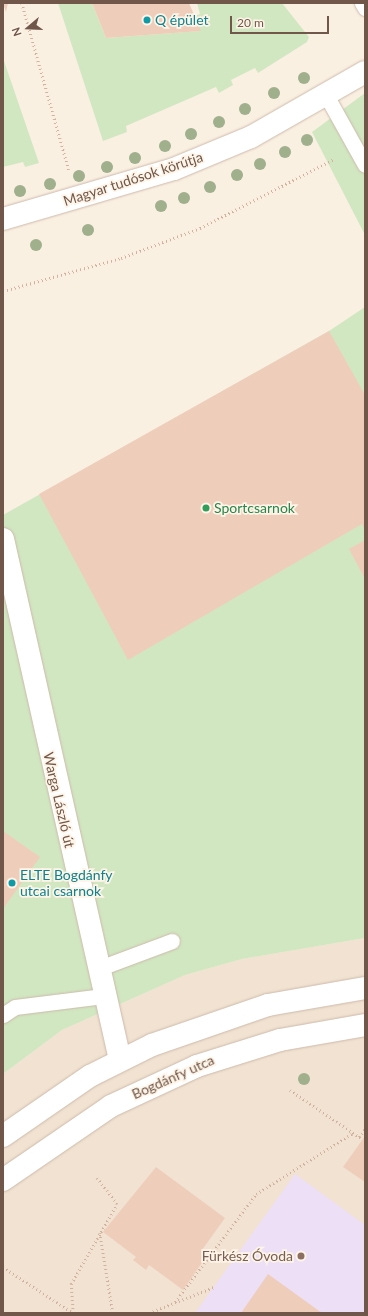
<!DOCTYPE html>
<html>
<head>
<meta charset="utf-8">
<style>
  body { margin:0 }
  #map { position:relative; width:368px; height:1316px; overflow:hidden; background:#faf0e2; font-family:Lato,sans-serif }
  div>[style] { position:absolute }
  .residential>* { inset:0; background:#f1e2d1 }
  .education>* { inset:0; background:#eddff6 }
  .green>* { inset:0; background:#d1e7c1 }
  .building>* { inset:0; background:#eecebb }
  .path>* { height:2.5px; margin-top:-1.25px; transform-origin:0; background:repeating-linear-gradient(90deg,#d2b29f 0 1px,transparent 0 4px) }
  .roads { filter:drop-shadow(0 0 1px #cdbaac) drop-shadow(0 0 1px #cdbaac) }
  .lane>* { height:15px; margin:-7.5px; padding:0 7.5px; transform-origin:7.5px; border-radius:7.5px; background:#fff }
  .street>* { height:22px; margin:-11px; padding:0 11px; transform-origin:11px; border-radius:11px; background:#fff }
  .secondary>* { height:22px; margin:-11px; padding:0 11px; transform-origin:11px; border-radius:11px; background:#fff }
  .trees>* { width:12px; height:12px; margin:-6px; border-radius:50%; background:#a0af8c }
  .dots>* { width:11px; height:11px; translate:-50% -50%; box-sizing:border-box; border:2px solid #fef4e7; border-radius:50% }
  span { translate:-50% -50%; white-space:nowrap; text-align:center; line-height:1.15; -webkit-text-stroke:3.5px #fef4e7; paint-order:stroke }
  .culture-label { font-size:14px; color:#0d838f }
  .left { translate:0 -50%; text-align:left }
  .street-label { font-size:14px; color:#70574a }
  .leisure-label { font-size:14px; color:#27864d }
  .education-label { font-size:14px; color:#785e54 }
  .right { translate:-100% -50%; text-align:right }
  .frame { position:absolute; inset:0; border:4px solid #70574a; pointer-events:none }
  .north { position:absolute; left:8px; top:8px; width:40px; height:40px; -webkit-text-stroke:3px #fef4e7; paint-order:stroke; rotate:251deg; font-size:11px; font-weight:700; line-height:16px; text-align:center; color:#70574a }
  .north::after { content:''; display:block; margin:auto; width:14px; height:18px; background:#70574a; clip-path:polygon(50% 0,100% 100%,50% 72%,0 100%) }
  .scale { position:absolute; left:230px; top:16px; width:99px; height:18px; box-sizing:border-box; border:2px solid #70574a; border-top:0; padding-left:5px; font-size:12px; line-height:14px; white-space:nowrap; color:#70574a; -webkit-text-stroke:3px #fef4e7; paint-order:stroke }
</style>
</head>
<body>
<div id="map">
  <div class="residential">
    <div style="clip-path:polygon(365px 938px,365px 1313px,3px 1313px,3px 1074px,62px 1030px,185px 975px,242px 959px)"></div>
  </div>
  <div class="education">
    <div style="clip-path:polygon(295px 1174px,365px 1225px,365px 1313px,195px 1313px)"></div>
  </div>
  <div class="green">
    <div style="clip-path:polygon(58px 3px,92px 3px,106px 38px,200px 31px,195px 16px,200px 14px,197px 3px,282px 3px,309px 37px,307px 42px,258px 73px,255px 68px,231px 80px,233px 85px,219px 93px,216px 87px,126px 126px,127px 132px,103px 141px)"></div>
    <div style="clip-path:polygon(3px 58px,39px 163px,25px 167px,23px 162px,3px 167px)"></div>
    <div style="clip-path:polygon(365px 93px,365px 235px,312px 132px)"></div>
    <div style="clip-path:polygon(365px 307px,365px 938px,242px 959px,185px 975px,62px 1030px,3px 1074px,3px 515px,329px 331px)"></div>
  </div>
  <div class="building">
    <div style="clip-path:polygon(3px 3px,8px 3px,6px 12px)"></div>
    <div style="clip-path:polygon(92px 3px,189px 3px,201px 31px,106px 38px)"></div>
    <div style="clip-path:polygon(329px 331px,365px 395px,365px 531px,362px 524px,128px 660px,39px 494px)"></div>
    <div style="clip-path:polygon(365px 540px,365px 579px,349px 549px)"></div>
    <div style="clip-path:polygon(3px 831px,40px 857px,3px 909px)"></div>
    <div style="clip-path:polygon(365px 1136px,365px 1182px,343px 1167px)"></div>
    <div style="clip-path:polygon(156px 1167px,225px 1218px,202px 1250px,208px 1254px,183px 1290px,149px 1265px,146px 1270px,133px 1260px,136px 1257px,103px 1232px)"></div>
    <div style="clip-path:polygon(268px 1274px,322px 1313px,241px 1313px)"></div>
  </div>
  <div class="path">
    <div style="left:22px;top:3px;width:173px;rotate:74.3deg"></div>
    <div style="left:3px;top:291px;width:123px;rotate:-15.6deg"></div>
    <div style="left:121px;top:258px;width:85px;rotate:-20.8deg"></div>
    <div style="left:200px;top:228px;width:151px;rotate:-27.2deg"></div>
    <div style="left:290px;top:1090px;width:87px;rotate:34.2deg"></div>
    <div style="left:359px;top:1137px;width:10px;rotate:-53deg"></div>
    <div style="left:100px;top:1233px;width:81px;rotate:80.8deg"></div>
    <div style="left:3px;top:1267px;width:84px;rotate:33.3deg"></div>
    <div style="left:175px;top:1302px;width:135px;rotate:-53.1deg"></div>
    <div style="left:256px;top:1194px;width:115px;rotate:-32.2deg"></div>
    <div style="left:73px;top:1313px;width:29px;rotate:-94deg"></div>
    <div style="left:71px;top:1284px;width:92px;rotate:-60.1deg"></div>
    <div style="left:117px;top:1204px;width:33px;rotate:-128deg"></div>
    <div style="left:149px;top:1313px;width:70px;rotate:-21.8deg"></div>
  </div>
  <div class="roads">
    <div class="lane">
      <div style="left:362px;top:3px;width:6px;rotate:59deg"></div>
      <div style="left:326px;top:95px;width:80px;rotate:60.9deg"></div>
      <div style="left:97px;top:969px;width:80px;rotate:-20.5deg"></div>
      <div style="left:3px;top:1015px;width:14px;rotate:-34deg"></div>
      <div style="left:15px;top:1007px;width:89px;rotate:-7.1deg"></div>
    </div>
    <div class="street">
      <div style="left:3px;top:219px;width:178px;rotate:-16.3deg"></div>
      <div style="left:174px;top:169px;width:83px;rotate:-22.6deg"></div>
      <div style="left:251px;top:137px;width:131px;rotate:-29.7deg"></div>
      <div style="left:3px;top:539px;width:534px;rotate:77.34deg"></div>
    </div>
    <div class="secondary">
      <div style="left:3px;top:1136px;width:106px;rotate:-34.6deg"></div>
      <div style="left:90px;top:1076px;width:69px;rotate:-26.6deg"></div>
      <div style="left:152px;top:1045px;width:123px;rotate:-19deg"></div>
      <div style="left:268px;top:1005px;width:98px;rotate:-9.9deg"></div>
      <div style="left:3px;top:1180px;width:131px;rotate:-34.4deg"></div>
      <div style="left:111px;top:1106px;width:95px;rotate:-24.9deg"></div>
      <div style="left:197px;top:1066px;width:87px;rotate:-17.4deg"></div>
      <div style="left:280px;top:1040px;width:86px;rotate:-10deg"></div>
    </div>
  </div>
  <div class="trees">
    <div style="left:304px;top:78px"></div>
    <div style="left:274px;top:93px"></div>
    <div style="left:245px;top:109px"></div>
    <div style="left:219px;top:122px"></div>
    <div style="left:191px;top:134px"></div>
    <div style="left:307px;top:140px"></div>
    <div style="left:165px;top:146px"></div>
    <div style="left:285px;top:152px"></div>
    <div style="left:135px;top:158px"></div>
    <div style="left:260px;top:164px"></div>
    <div style="left:107px;top:167px"></div>
    <div style="left:237px;top:175px"></div>
    <div style="left:79px;top:176px"></div>
    <div style="left:50px;top:184px"></div>
    <div style="left:210px;top:187px"></div>
    <div style="left:20px;top:191px"></div>
    <div style="left:184px;top:198px"></div>
    <div style="left:161px;top:206px"></div>
    <div style="left:88px;top:230px"></div>
    <div style="left:36px;top:245px"></div>
    <div style="left:304px;top:1079px"></div>
  </div>
  <div class="dots">
    <div style="left:147px;top:20px;background:#0f9aa8"></div>
    <div style="left:206px;top:508px;background:#2e9e5b"></div>
    <div style="left:12px;top:883px;background:#0f9aa8"></div>
    <div style="left:301px;top:1256px;background:#8d6e63"></div>
  </div>
  <div class="culture-label">
    <span class="left" style="left:155px;top:20px">Q épület</span>
    <span class="left" style="left:20px;top:883px">ELTE Bogdánfy<br>utcai csarnok</span>
  </div>
  <div class="street-label">
    <span style="left:133px;top:179px;rotate:-18deg">Magyar tudósok körútja</span>
    <span style="left:59px;top:800px;rotate:77deg">Warga László út</span>
    <span style="left:173px;top:1077px;rotate:-24deg">Bogdánfy utca</span>
  </div>
  <div class="leisure-label">
    <span class="left" style="left:214px;top:508px">Sportcsarnok</span>
  </div>
  <div class="education-label">
    <span class="right" style="left:293px;top:1256px">Fürkész Óvoda</span>
  </div>
  <div class="frame"></div>
  <div class="north">N</div>
  <div class="scale">20 m</div>
</div>
</body>
</html>
